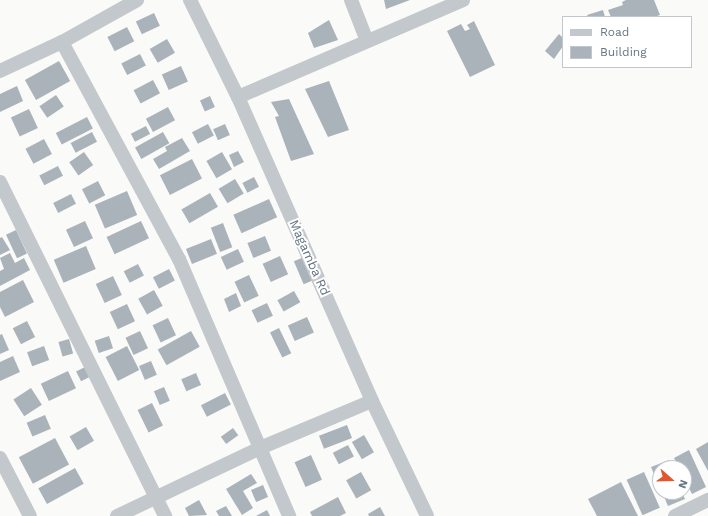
<!DOCTYPE html>
<html>
<head>
<meta charset="utf-8">
<style>
  body { margin:0 }
  #map { position:relative; width:708px; height:516px; overflow:hidden; background:#fafaf8; font-family:"Work Sans",sans-serif }
  div>[style] { position:absolute }
  .building>* { inset:0; background:#aab3b9; transform-origin:0 0 }
  .minor>* { height:14px; margin:-7px; padding:0 7px; transform-origin:7px; border-radius:7px; background:#c3c8cc }
  span { translate:-50% -50%; white-space:nowrap; text-align:center; line-height:1.15; -webkit-text-stroke:4px #fff; paint-order:stroke }
  .street-label { font-size:13px; color:#657683 }
  .legend { position:absolute; left:562px; top:16px; width:130px; height:52px; box-sizing:border-box; background:#fff; border:1px solid #c1c8cd; margin:0; padding:5px 7px; list-style:none; font-size:12px; color:#657683 }
  .legend li { display:flex; align-items:center; gap:8px; height:20px }
  .legend b { width:20px; border:1px solid #c1c8cd }
  .north { position:absolute; left:652px; top:460px; width:40px; height:40px; box-sizing:border-box; background:#fff; border:1px solid #c1c8cd; border-radius:50%; rotate:110deg; font-size:11px; font-weight:700; line-height:16px; text-align:center; color:#657683 }
  .north::after { content:''; display:block; margin:auto; width:14px; height:18px; background:#e4572e; clip-path:polygon(50% 0,100% 100%,50% 72%,0 100%) }
</style>
</head>
<body>
<div id="map">
  <div class="building">
    <div style="clip-path:polygon(384px 0,410px 0,386px 9px)"></div>
    <div style="clip-path:polygon(626px 0,654px 0,660px 15px,654px 17px,611px 17px,608px 10px,623px 5px,622px 2px)"></div>
    <div style="clip-path:polygon(603px 10px,605px 17px,588px 17px,587px 15px)"></div>
    <div style="left:154px;top:13px;width:14px;height:20px;rotate:65deg"></div>
    <div style="clip-path:polygon(329px 20px,338px 40px,314px 48px,308px 33px)"></div>
    <div style="clip-path:polygon(474px 21px,495px 65px,470px 77px,447px 31px,461px 24px,465px 31px,470px 29px,467px 25px)"></div>
    <div style="left:127px;top:27px;width:16px;height:22px;rotate:63deg"></div>
    <div style="clip-path:polygon(559px 34px,563px 38px,563px 46px,554px 59px,545px 51px)"></div>
    <div style="left:167px;top:39px;width:16px;height:20px;rotate:60deg"></div>
    <div style="left:140px;top:54px;width:13px;height:21px;rotate:63deg"></div>
    <div style="left:59px;top:61px;width:23px;height:39px;rotate:61deg"></div>
    <div style="left:181px;top:66px;width:17px;height:21px;rotate:66deg"></div>
    <div style="left:153px;top:80px;width:15px;height:22px;rotate:62deg"></div>
    <div style="clip-path:polygon(329px 81px,349px 130px,328px 137px,305px 89px)"></div>
    <div style="clip-path:polygon(17px 86px,23px 101px,0 112px,0 94px)"></div>
    <div style="left:56px;top:95px;width:14px;height:20px;rotate:56deg"></div>
    <div style="left:210px;top:96px;width:12px;height:11px;rotate:66deg"></div>
    <div style="clip-path:polygon(289px 99px,314px 154px,291px 161px,275px 117px,279px 116px,271px 102px)"></div>
    <div style="left:168px;top:107px;width:15px;height:25px;rotate:62deg"></div>
    <div style="left:29px;top:109px;width:21px;height:20px;rotate:65deg"></div>
    <div style="left:87px;top:117px;width:13px;height:35px;rotate:63deg"></div>
    <div style="left:208px;top:124px;width:13px;height:18px;rotate:63deg"></div>
    <div style="left:225px;top:124px;width:12px;height:13px;rotate:66deg"></div>
    <div style="left:146px;top:126px;width:9px;height:17px;rotate:63deg"></div>
    <div style="left:92px;top:132px;width:11px;height:24px;rotate:63deg"></div>
    <div style="left:163px;top:132px;width:13px;height:32px;rotate:61deg"></div>
    <div style="clip-path:polygon(182px 138px,190px 151px,159px 169px,153px 159px,167px 151px,165px 147px)"></div>
    <div style="left:44px;top:139px;width:17px;height:21px;rotate:62deg"></div>
    <div style="clip-path:polygon(238px 151px,244px 162px,234px 167px,229px 155px)"></div>
    <div style="left:84px;top:152px;width:16px;height:18px;rotate:55deg"></div>
    <div style="left:222px;top:152px;width:20px;height:18px;rotate:60deg"></div>
    <div style="left:192px;top:159px;width:22px;height:36px;rotate:63deg"></div>
    <div style="left:58px;top:166px;width:11px;height:21px;rotate:63deg"></div>
    <div style="left:254px;top:177px;width:11px;height:13px;rotate:63deg"></div>
    <div style="left:235px;top:179px;width:17px;height:19px;rotate:59deg"></div>
    <div style="left:98px;top:181px;width:16px;height:18px;rotate:63deg"></div>
    <div style="left:127px;top:191px;width:26px;height:35px;rotate:67deg"></div>
    <div style="left:210px;top:193px;width:16px;height:33px;rotate:60deg"></div>
    <div style="left:71px;top:194px;width:11px;height:20px;rotate:63deg"></div>
    <div style="left:269px;top:199px;width:20px;height:39px;rotate:66deg"></div>
    <div style="left:85px;top:221px;width:19px;height:21px;rotate:65deg"></div>
    <div style="left:141px;top:221px;width:19px;height:38px;rotate:65deg"></div>
    <div style="left:223px;top:223px;width:26px;height:13px;rotate:69deg"></div>
    <div style="left:16px;top:230px;width:26px;height:11px;rotate:65deg"></div>
    <div style="left:265px;top:236px;width:16px;height:19px;rotate:68deg"></div>
    <div style="clip-path:polygon(2px 237px,10px 250px,0 255px,0 238px)"></div>
    <div style="left:211px;top:239px;width:16px;height:27px;rotate:68deg"></div>
    <div style="left:86px;top:246px;width:25px;height:35px;rotate:67deg"></div>
    <div style="left:238px;top:249px;width:14px;height:19px;rotate:65deg"></div>
    <div style="clip-path:polygon(10px 253px,15px 263px,24px 258px,30px 270px,0 286px,0 271px,4px 269px,0 258px)"></div>
    <div style="left:280px;top:256px;width:20px;height:19px;rotate:66deg"></div>
    <div style="left:304px;top:257px;width:25px;height:11px;rotate:67deg"></div>
    <div style="left:138px;top:264px;width:13px;height:16px;rotate:63deg"></div>
    <div style="left:169px;top:269px;width:13px;height:18px;rotate:63deg"></div>
    <div style="left:249px;top:275px;width:23px;height:16px;rotate:65deg"></div>
    <div style="left:113px;top:276px;width:21px;height:19px;rotate:65deg"></div>
    <div style="clip-path:polygon(23px 280px,34px 302px,5px 317px,0 307px,0 292px)"></div>
    <div style="left:154px;top:290px;width:18px;height:18px;rotate:61deg"></div>
    <div style="left:294px;top:291px;width:13px;height:19px;rotate:61deg"></div>
    <div style="clip-path:polygon(236px 293px,241px 306px,229px 312px,224px 299px)"></div>
    <div style="left:267px;top:303px;width:14px;height:17px;rotate:65deg"></div>
    <div style="left:127px;top:304px;width:19px;height:19px;rotate:65deg"></div>
    <div style="left:307px;top:317px;width:17px;height:21px;rotate:66deg"></div>
    <div style="left:168px;top:318px;width:19px;height:17px;rotate:65deg"></div>
    <div style="left:27px;top:321px;width:18px;height:16px;rotate:63deg"></div>
    <div style="left:279px;top:328px;width:28px;height:10px;rotate:64deg"></div>
    <div style="left:140px;top:331px;width:19px;height:16px;rotate:65deg"></div>
    <div style="left:191px;top:331px;width:18px;height:38px;rotate:61deg"></div>
    <div style="clip-path:polygon(2px 334px,9px 350px,0 354px,0 335px)"></div>
    <div style="left:109px;top:336px;width:13px;height:15px;rotate:72deg"></div>
    <div style="left:69px;top:339px;width:15px;height:11px;rotate:74deg"></div>
    <div style="left:44px;top:346px;width:15px;height:18px;rotate:70deg"></div>
    <div style="left:127px;top:346px;width:27px;height:24px;rotate:63deg"></div>
    <div style="clip-path:polygon(13px 356px,20px 372px,0 381px,0 362px)"></div>
    <div style="left:151px;top:361px;width:15px;height:13px;rotate:67deg"></div>
    <div style="left:85px;top:367px;width:11px;height:10px;rotate:63deg"></div>
    <div style="left:68px;top:371px;width:19px;height:30px;rotate:65deg"></div>
    <div style="left:196px;top:373px;width:13px;height:16px;rotate:67deg"></div>
    <div style="left:164px;top:387px;width:15px;height:11px;rotate:67deg"></div>
    <div style="left:31px;top:388px;width:20px;height:21px;rotate:57deg"></div>
    <div style="left:225px;top:393px;width:13px;height:27px;rotate:63deg"></div>
    <div style="left:152px;top:403px;width:25px;height:16px;rotate:64deg"></div>
    <div style="left:45px;top:415px;width:15px;height:20px;rotate:67deg"></div>
    <div style="left:347px;top:425px;width:14px;height:30px;rotate:69deg"></div>
    <div style="left:86px;top:427px;width:16px;height:19px;rotate:60deg"></div>
    <div style="left:233px;top:428px;width:9px;height:15px;rotate:54deg"></div>
    <div style="left:364px;top:435px;width:20px;height:14px;rotate:60deg"></div>
    <div style="left:55px;top:438px;width:30px;height:41px;rotate:62deg"></div>
    <div style="clip-path:polygon(708px 442px,708px 471px,696px 449px)"></div>
    <div style="left:348px;top:445px;width:13px;height:17px;rotate:63deg"></div>
    <div style="clip-path:polygon(689px 450px,706px 487px,692px 494px,684px 478px,684px 468px,679px 468px,674px 458px)"></div>
    <div style="left:311px;top:455px;width:27px;height:18px;rotate:66deg"></div>
    <div style="clip-path:polygon(669px 460px,672px 468px,660px 468px,660px 488px,651px 467px)"></div>
    <div style="left:75px;top:468px;width:18px;height:42px;rotate:61deg"></div>
    <div style="left:361px;top:472px;width:21px;height:17px;rotate:61deg"></div>
    <div style="left:644px;top:472px;width:39px;height:19px;rotate:66deg"></div>
    <div style="clip-path:polygon(251px 474px,257px 483px,243px 491px,253px 508px,242px 515px,226px 489px)"></div>
    <div style="clip-path:polygon(621px 482px,638px 516px,597px 516px,588px 499px)"></div>
    <div style="left:263px;top:485px;width:13px;height:13px;rotate:67deg"></div>
    <div style="clip-path:polygon(662px 492px,682px 492px,685px 499px,668px 506px)"></div>
    <div style="clip-path:polygon(338px 497px,346px 513px,340px 516px,312px 516px,310px 512px)"></div>
    <div style="clip-path:polygon(199px 500px,207px 515px,189px 516px,185px 508px)"></div>
    <div style="clip-path:polygon(226px 506px,232px 516px,219px 516px,216px 511px)"></div>
    <div style="clip-path:polygon(380px 507px,385px 516px,369px 516px,368px 514px)"></div>
    <div style="clip-path:polygon(267px 510px,270px 516px,256px 516px)"></div>
  </div>
  <div class="minor">
    <div style="left:190px;top:0;width:108px;rotate:63.7deg"></div>
    <div style="left:238px;top:97px;width:332px;rotate:66.2deg"></div>
    <div style="left:372px;top:401px;width:127px;rotate:64.4deg"></div>
    <div style="left:351px;top:0;width:44px;rotate:68.7deg"></div>
    <div style="left:62px;top:42px;width:247px;rotate:61.7deg"></div>
    <div style="left:179px;top:259px;width:280px;rotate:66.8deg"></div>
    <div style="left:0;top:71px;width:68px;rotate:-25.1deg"></div>
    <div style="left:62px;top:42px;width:86px;rotate:-29.2deg"></div>
    <div style="left:238px;top:97px;width:245px;rotate:-23.3deg"></div>
    <div style="left:0;top:182px;width:373px;rotate:63.7deg"></div>
    <div style="left:0;top:458px;width:65px;rotate:62.7deg"></div>
    <div style="left:117px;top:516px;width:158px;rotate:-25.4deg"></div>
    <div style="left:260px;top:448px;width:121px;rotate:-22.8deg"></div>
    <div style="left:675px;top:516px;width:37px;rotate:-26deg"></div>
  </div>
  <div class="street-label">
    <span style="left:309px;top:258px;rotate:66deg">Magamba Rd</span>
  </div>
  <ul class="legend">
  <li><b style="height:5px;background:#c3c8cc"></b>Road</li>
  <li><b style="height:11px;background:#aab3b9"></b>Building</li>
  </ul>
  <div class="north">N</div>
</div>
</body>
</html>
